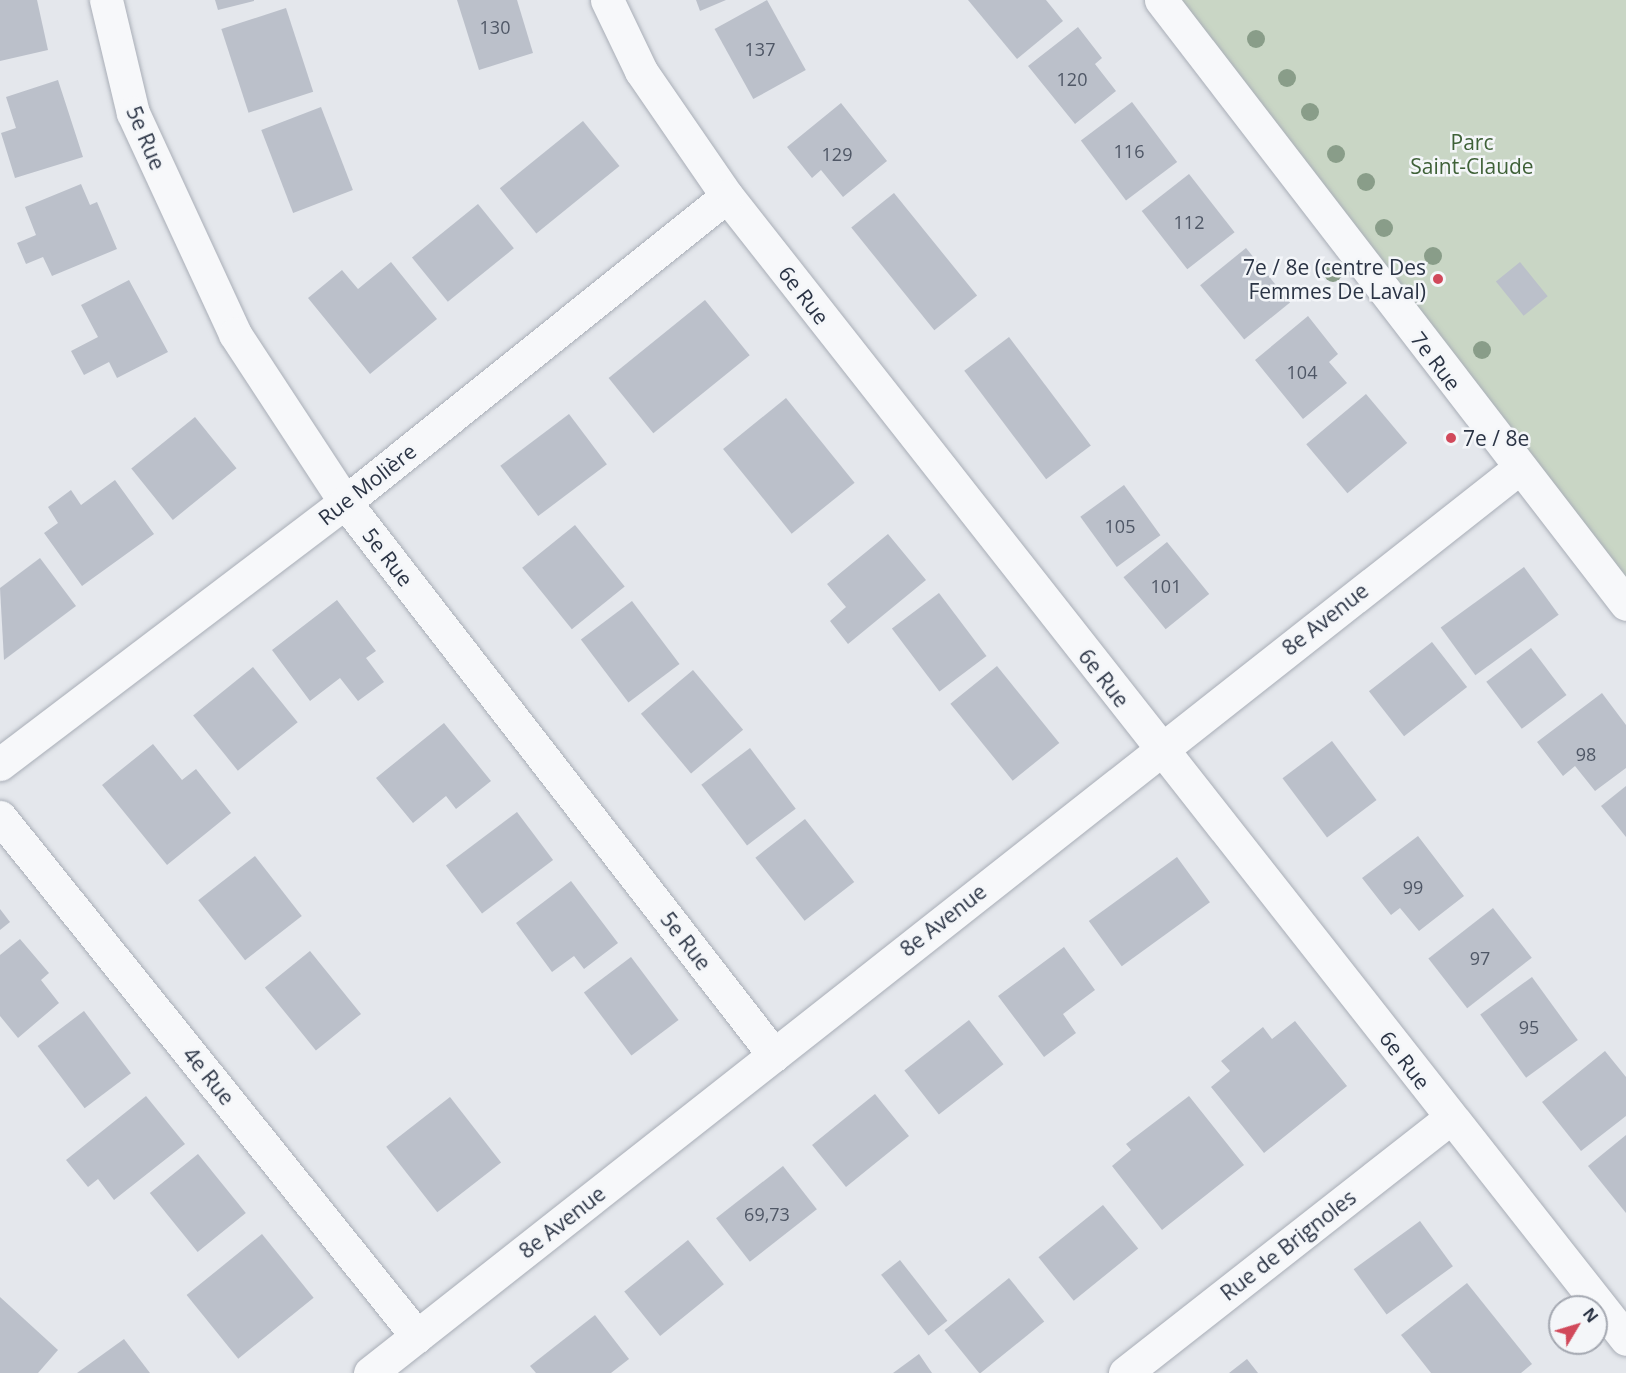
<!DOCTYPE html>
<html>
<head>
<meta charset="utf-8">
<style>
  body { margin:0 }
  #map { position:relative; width:1626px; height:1373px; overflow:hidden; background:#e4e7ec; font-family:"Open Sans",sans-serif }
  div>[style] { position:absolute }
  .green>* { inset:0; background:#c9d6c5 }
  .building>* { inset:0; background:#bbc0ca; transform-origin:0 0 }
  .roads { filter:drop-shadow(0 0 2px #a9aeb7) drop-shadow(0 0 2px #a9aeb7) }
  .minor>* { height:33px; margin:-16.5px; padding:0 16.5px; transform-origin:16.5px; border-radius:16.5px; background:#f7f8fa }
  .trees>* { width:18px; height:18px; margin:-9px; border-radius:50%; background:#899d89 }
  .dots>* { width:16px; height:16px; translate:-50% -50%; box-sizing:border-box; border:3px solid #f4f6f9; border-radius:50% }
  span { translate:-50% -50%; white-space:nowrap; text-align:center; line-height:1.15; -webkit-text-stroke:5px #f4f6f9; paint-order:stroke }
  .number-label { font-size:18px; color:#4f5766 }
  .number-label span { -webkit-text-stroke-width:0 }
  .street-label { font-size:21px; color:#2b3445 }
  .park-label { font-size:21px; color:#3f6138 }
  .poi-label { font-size:21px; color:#2b3445 }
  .right { translate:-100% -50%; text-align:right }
  .left { translate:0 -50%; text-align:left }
  .north { position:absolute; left:1548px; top:1295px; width:60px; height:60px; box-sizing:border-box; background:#f4f6f9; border:2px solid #a4a8b1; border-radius:50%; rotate:52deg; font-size:16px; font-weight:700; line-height:24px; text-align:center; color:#2b3445 }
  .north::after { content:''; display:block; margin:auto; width:21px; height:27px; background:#d1495b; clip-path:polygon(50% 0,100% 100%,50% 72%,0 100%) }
</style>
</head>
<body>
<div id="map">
  <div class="green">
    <div style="clip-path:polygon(1161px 0,1626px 0,1626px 604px)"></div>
  </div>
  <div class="building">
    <div style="clip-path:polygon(0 0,37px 0,48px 50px,0 61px)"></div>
    <div style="clip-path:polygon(215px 0,254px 0,254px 1px,218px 10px)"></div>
    <div style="clip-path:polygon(457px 0,517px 0,533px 53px,479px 70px)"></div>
    <div style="clip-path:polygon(696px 0,726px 0,700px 11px)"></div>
    <div style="left:767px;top:0;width:80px;height:60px;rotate:61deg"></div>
    <div style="clip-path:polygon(968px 0,1046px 0,1063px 21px,1017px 59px)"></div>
    <div style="left:286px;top:8px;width:88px;height:68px;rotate:72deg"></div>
    <div style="clip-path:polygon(1078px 27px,1102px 58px,1095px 64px,1116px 91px,1075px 124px,1028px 66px)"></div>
    <div style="clip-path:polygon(58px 80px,83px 157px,15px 178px,1px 133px,16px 128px,6px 97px)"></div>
    <div style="left:1132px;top:102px;width:75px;height:64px;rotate:53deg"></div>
    <div style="clip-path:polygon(841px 103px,887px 161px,843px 197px,821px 170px,812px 178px,787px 147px)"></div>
    <div style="left:321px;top:107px;width:89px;height:64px;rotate:69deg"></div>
    <div style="left:583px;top:121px;width:58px;height:107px;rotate:51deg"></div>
    <div style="left:1189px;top:174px;width:74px;height:60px;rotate:52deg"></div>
    <div style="clip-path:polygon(81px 184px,90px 205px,97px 202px,117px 249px,52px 276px,43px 257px,26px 264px,17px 243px,36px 235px,25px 207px)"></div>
    <div style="left:894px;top:193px;width:132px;height:55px;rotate:51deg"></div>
    <div style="left:478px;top:204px;width:57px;height:85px;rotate:51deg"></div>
    <div style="left:1246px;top:248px;width:70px;height:59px;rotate:51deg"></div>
    <div style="clip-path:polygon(391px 262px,437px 319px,370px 374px,308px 298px,342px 270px,358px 289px)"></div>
    <div style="left:1520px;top:262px;width:44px;height:31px;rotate:51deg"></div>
    <div style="clip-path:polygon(129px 280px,168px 352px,117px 378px,109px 362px,84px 375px,71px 351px,98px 337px,81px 305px)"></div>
    <div style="left:705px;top:300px;width:71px;height:124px;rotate:51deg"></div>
    <div style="clip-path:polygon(1308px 316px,1338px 354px,1329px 362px,1347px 383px,1303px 419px,1255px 360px)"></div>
    <div style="left:1009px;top:337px;width:136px;height:56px;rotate:53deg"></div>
    <div style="left:1366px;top:394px;width:64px;height:78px;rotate:50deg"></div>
    <div style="left:786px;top:398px;width:109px;height:81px;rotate:51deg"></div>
    <div style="left:569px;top:414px;width:63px;height:86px;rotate:53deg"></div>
    <div style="left:195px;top:417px;width:66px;height:82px;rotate:51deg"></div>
    <div style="clip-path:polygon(115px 480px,154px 534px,82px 586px,44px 533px,58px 523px,48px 507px,71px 490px,81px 505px)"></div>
    <div style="left:1124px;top:485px;width:62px;height:54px;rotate:54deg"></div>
    <div style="left:575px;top:525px;width:79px;height:68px;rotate:51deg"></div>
    <div style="clip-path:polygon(888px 534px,926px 580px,848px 644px,830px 621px,846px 607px,827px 584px)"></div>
    <div style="left:1167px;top:542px;width:67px;height:56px;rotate:51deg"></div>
    <div style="clip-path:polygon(40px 558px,76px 606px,4px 660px,0 588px)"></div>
    <div style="left:1524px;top:567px;width:59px;height:103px;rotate:54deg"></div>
    <div style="left:939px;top:593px;width:79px;height:59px;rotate:53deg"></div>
    <div style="clip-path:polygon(337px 600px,376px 651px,366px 658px,384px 682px,358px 701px,340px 678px,310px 701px,272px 650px)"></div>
    <div style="left:632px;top:601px;width:79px;height:64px;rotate:53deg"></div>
    <div style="left:1432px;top:642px;width:57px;height:80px;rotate:52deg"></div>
    <div style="left:1531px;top:648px;width:59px;height:56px;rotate:53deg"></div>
    <div style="left:997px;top:666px;width:99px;height:60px;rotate:51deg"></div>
    <div style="left:253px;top:667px;width:71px;height:77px;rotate:51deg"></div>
    <div style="left:693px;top:670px;width:78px;height:68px;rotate:50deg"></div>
    <div style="clip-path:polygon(1602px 693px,1626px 725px,1626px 768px,1595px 791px,1575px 766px,1563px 776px,1537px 742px)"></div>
    <div style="clip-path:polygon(444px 723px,491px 781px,456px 809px,446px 796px,413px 823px,376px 778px)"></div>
    <div style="left:1332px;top:741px;width:74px;height:62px;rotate:53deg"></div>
    <div style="clip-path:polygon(153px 744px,182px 780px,196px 769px,231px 813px,167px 865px,102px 785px)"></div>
    <div style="left:750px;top:748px;width:76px;height:61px;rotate:53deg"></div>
    <div style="clip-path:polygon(1626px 786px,1626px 837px,1601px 806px)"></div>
    <div style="left:517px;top:812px;width:60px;height:89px;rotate:53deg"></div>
    <div style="left:805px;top:819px;width:80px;height:63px;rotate:52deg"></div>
    <div style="clip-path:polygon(1418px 836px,1464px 896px,1419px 931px,1400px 908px,1391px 915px,1362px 878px)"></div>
    <div style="left:255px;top:856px;width:76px;height:72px;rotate:52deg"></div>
    <div style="left:1177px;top:857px;width:56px;height:109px;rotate:54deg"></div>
    <div style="clip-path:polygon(571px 881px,618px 943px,584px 969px,574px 956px,552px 972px,516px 923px)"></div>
    <div style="left:1493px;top:908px;width:63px;height:82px;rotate:52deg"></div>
    <div style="clip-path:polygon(0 909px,10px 922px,0 930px)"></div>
    <div style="clip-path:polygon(20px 939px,49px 973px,41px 980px,59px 1003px,18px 1038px,0 1016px,0 955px)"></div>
    <div style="clip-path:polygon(1064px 947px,1095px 990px,1063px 1014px,1076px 1033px,1044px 1057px,998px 996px)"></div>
    <div style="left:310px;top:951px;width:81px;height:58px;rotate:51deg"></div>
    <div style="left:631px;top:957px;width:79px;height:59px;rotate:53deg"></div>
    <div style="left:1532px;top:977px;width:78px;height:64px;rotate:54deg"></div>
    <div style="left:84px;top:1011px;width:78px;height:58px;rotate:53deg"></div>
    <div style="left:969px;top:1020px;width:56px;height:82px;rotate:52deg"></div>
    <div style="clip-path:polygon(1295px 1021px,1347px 1086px,1264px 1153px,1211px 1087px,1230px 1071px,1221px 1061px,1263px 1027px,1272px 1039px)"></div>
    <div style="clip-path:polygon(1605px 1051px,1626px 1077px,1626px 1116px,1581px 1151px,1542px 1102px)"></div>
    <div style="left:875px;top:1094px;width:54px;height:81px;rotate:51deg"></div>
    <div style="clip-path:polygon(146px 1096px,185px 1144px,114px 1200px,98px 1179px,88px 1187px,66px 1160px)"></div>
    <div style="clip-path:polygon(1189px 1096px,1244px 1165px,1162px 1230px,1112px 1166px,1131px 1150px,1126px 1144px)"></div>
    <div style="left:450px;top:1097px;width:83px;height:81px;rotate:52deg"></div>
    <div style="clip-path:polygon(1626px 1135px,1626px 1213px,1588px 1166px)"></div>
    <div style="left:198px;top:1154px;width:76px;height:62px;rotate:51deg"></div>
    <div style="left:783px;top:1166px;width:55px;height:85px;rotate:52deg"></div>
    <div style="left:1103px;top:1205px;width:56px;height:83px;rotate:51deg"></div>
    <div style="left:1420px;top:1221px;width:56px;height:82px;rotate:54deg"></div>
    <div style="left:262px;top:1234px;width:82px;height:97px;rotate:51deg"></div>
    <div style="left:688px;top:1240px;width:57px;height:82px;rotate:51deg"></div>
    <div style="left:900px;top:1260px;width:77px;height:24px;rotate:52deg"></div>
    <div style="left:1009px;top:1278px;width:56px;height:83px;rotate:51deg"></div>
    <div style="clip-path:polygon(1467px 1283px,1532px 1364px,1521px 1373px,1431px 1373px,1401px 1335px)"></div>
    <div style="clip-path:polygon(0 1297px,58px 1350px,38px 1373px,0 1373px)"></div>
    <div style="clip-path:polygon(595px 1315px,629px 1359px,611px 1373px,536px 1373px,530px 1366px)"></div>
    <div style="clip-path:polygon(124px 1339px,150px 1373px,77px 1373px)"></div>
    <div style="clip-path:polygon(919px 1354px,932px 1373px,893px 1373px)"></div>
    <div style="clip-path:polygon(1247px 1359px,1258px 1373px,1229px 1373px)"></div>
  </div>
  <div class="roads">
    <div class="minor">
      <div style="left:106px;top:0;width:116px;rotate:76.6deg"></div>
      <div style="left:133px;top:113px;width:243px;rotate:65.2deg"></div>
      <div style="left:235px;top:334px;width:201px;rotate:56.8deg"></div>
      <div style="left:345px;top:502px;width:700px;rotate:52.2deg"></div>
      <div style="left:607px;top:0;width:79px;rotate:64.4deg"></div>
      <div style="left:641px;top:71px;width:152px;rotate:55.5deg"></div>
      <div style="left:727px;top:196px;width:1454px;rotate:51.81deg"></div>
      <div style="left:1161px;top:0;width:762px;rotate:52.41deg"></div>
      <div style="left:0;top:764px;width:433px;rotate:-37.2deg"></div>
      <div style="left:345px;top:502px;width:489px;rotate:-38.7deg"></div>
      <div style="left:0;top:817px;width:666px;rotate:51.22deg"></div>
      <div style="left:370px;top:1373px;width:1461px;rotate:-38.22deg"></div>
      <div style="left:1125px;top:1373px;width:413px;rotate:-38.1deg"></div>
    </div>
  </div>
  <div class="trees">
    <div style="left:1256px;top:39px"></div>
    <div style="left:1287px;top:78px"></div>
    <div style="left:1310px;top:112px"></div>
    <div style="left:1336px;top:154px"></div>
    <div style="left:1366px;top:182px"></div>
    <div style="left:1384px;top:228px"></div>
    <div style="left:1433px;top:256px"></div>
    <div style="left:1333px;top:273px"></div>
    <div style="left:1482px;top:350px"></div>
  </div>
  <div class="dots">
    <div style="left:1438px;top:279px;background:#d1495b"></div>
    <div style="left:1451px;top:438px;background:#d1495b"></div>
  </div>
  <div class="number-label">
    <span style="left:495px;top:27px">130</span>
    <span style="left:760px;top:49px">137</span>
    <span style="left:1072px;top:79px">120</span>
    <span style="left:1129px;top:151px">116</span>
    <span style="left:837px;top:154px">129</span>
    <span style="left:1189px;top:222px">112</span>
    <span style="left:1302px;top:372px">104</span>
    <span style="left:1120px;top:526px">105</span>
    <span style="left:1166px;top:586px">101</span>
    <span style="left:1586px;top:754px">98</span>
    <span style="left:1413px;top:887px">99</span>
    <span style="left:1480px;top:958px">97</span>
    <span style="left:1529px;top:1027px">95</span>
    <span style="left:767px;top:1214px">69,73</span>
  </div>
  <div class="street-label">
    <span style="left:146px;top:138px;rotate:67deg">5e Rue</span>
    <span style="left:804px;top:295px;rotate:52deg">6e Rue</span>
    <span style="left:1436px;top:361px;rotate:53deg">7e Rue</span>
    <span style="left:367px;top:484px;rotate:-38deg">Rue Molière</span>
    <span style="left:388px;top:557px;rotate:52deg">5e Rue</span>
    <span style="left:1325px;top:619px;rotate:-38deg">8e Avenue</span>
    <span style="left:1104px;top:678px;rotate:52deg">6e Rue</span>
    <span style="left:943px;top:920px;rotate:-38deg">8e Avenue</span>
    <span style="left:686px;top:941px;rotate:52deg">5e Rue</span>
    <span style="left:1405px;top:1060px;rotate:52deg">6e Rue</span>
    <span style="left:209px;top:1076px;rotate:51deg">4e Rue</span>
    <span style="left:562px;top:1222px;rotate:-38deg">8e Avenue</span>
    <span style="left:1288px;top:1245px;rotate:-38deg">Rue de Brignoles</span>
  </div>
  <div class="park-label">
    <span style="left:1472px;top:154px">Parc<br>Saint-Claude</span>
  </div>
  <div class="poi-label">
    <span class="right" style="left:1426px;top:279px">7e / 8e (centre Des<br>Femmes De Laval)</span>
    <span class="left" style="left:1463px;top:438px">7e / 8e</span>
  </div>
  <div class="north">N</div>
</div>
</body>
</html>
